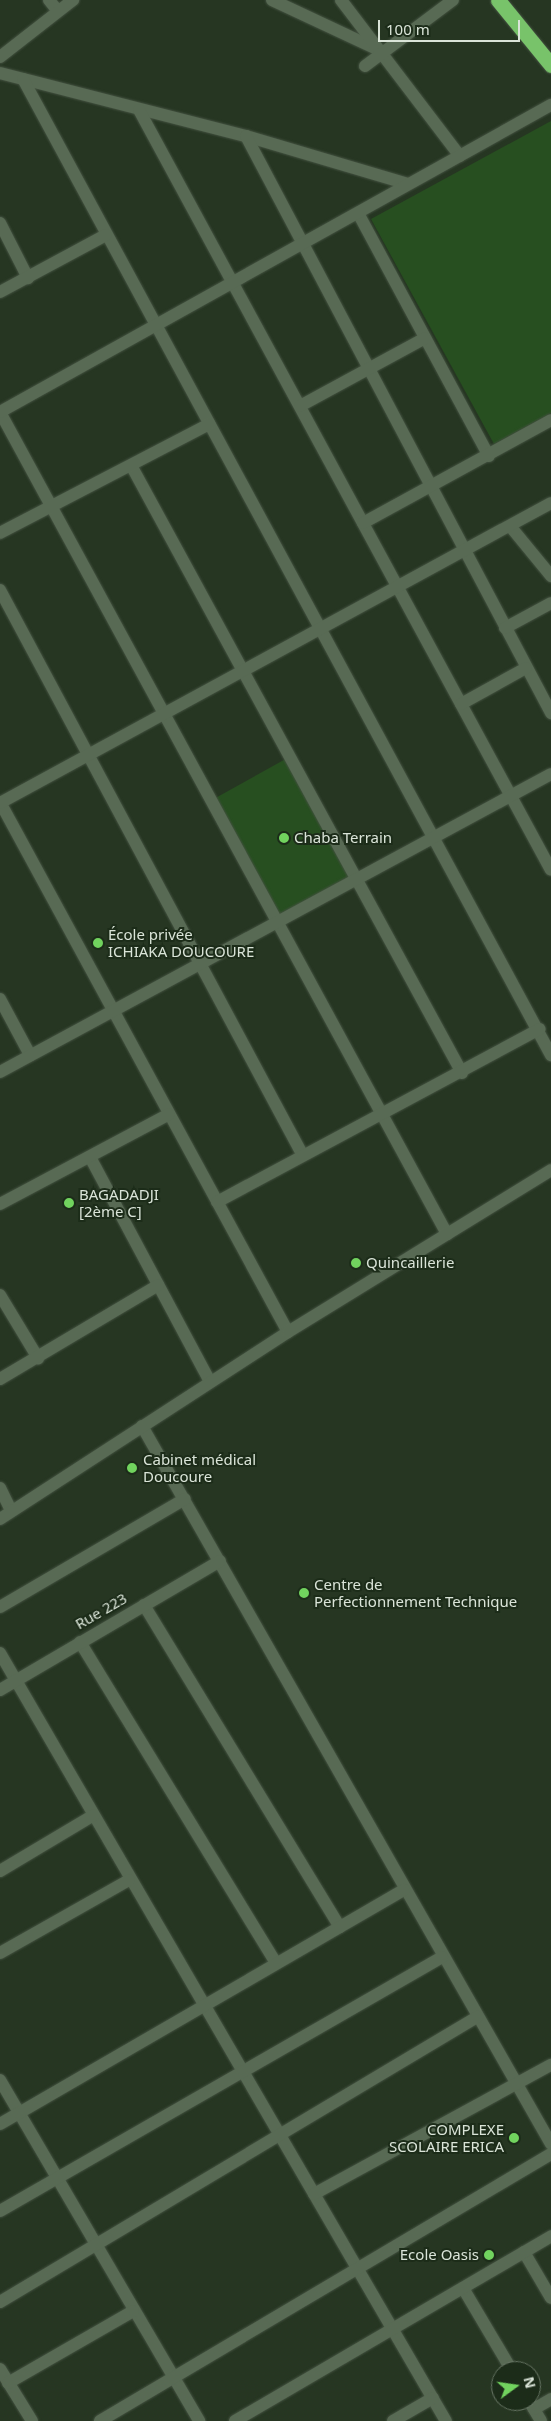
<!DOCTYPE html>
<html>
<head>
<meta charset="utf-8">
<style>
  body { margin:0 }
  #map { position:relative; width:551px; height:2421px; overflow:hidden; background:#263622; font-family:"Noto Sans",sans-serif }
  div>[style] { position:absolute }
  .green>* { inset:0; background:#274f20; transform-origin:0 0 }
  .roads { filter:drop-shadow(0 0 1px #435140) drop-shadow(0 0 1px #435140) }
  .minor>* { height:12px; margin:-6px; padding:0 6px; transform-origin:6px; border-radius:6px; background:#586a54 }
  .highway>* { height:15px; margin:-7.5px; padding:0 7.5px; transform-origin:7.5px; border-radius:7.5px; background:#78c36a }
  .dots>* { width:14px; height:14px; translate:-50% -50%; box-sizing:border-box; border:2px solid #1c2c19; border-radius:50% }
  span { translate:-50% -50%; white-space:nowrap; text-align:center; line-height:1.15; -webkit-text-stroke:4px #1c2c19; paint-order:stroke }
  .poi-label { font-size:15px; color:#dae4d8 }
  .left { translate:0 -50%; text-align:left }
  .right { translate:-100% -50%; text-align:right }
  .street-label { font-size:15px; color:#dae4d8 }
  .north { position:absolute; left:491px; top:2361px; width:50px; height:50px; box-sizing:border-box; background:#1c2c19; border:1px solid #687665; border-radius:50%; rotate:76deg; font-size:14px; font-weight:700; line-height:20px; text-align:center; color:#dae4d8 }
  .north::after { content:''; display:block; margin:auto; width:18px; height:22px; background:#71d35e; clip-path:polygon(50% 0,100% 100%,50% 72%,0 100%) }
  .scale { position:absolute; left:378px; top:20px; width:142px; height:22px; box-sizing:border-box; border:2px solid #dae4d8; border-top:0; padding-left:6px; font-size:15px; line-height:18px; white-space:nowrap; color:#dae4d8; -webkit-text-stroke:4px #1c2c19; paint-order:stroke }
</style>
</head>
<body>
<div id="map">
  <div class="green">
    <div style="clip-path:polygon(551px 121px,551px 413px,494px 444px,371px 219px)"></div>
    <div style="left:291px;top:756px;width:137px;height:90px;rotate:61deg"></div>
  </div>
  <div class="roads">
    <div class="minor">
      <div style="left:49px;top:0;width:14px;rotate:51deg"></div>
      <div style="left:272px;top:0;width:120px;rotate:25.1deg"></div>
      <div style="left:341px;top:0;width:196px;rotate:52.7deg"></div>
      <div style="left:0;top:57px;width:93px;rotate:-38deg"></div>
      <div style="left:365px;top:66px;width:110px;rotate:-36.9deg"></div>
      <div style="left:0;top:73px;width:254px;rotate:14.4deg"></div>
      <div style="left:246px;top:136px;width:169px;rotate:16.5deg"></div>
      <div style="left:23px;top:79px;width:1110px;rotate:61.59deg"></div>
      <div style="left:139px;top:110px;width:864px;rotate:61.54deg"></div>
      <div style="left:246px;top:136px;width:653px;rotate:62.14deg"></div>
      <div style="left:358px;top:213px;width:276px;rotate:61.7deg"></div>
      <div style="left:0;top:223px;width:62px;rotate:63deg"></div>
      <div style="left:0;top:292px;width:120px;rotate:-28.3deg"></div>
      <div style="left:300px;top:406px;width:142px;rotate:-28.5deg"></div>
      <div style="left:0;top:412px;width:936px;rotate:61.46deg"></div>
      <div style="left:0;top:412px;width:631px;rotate:-29.13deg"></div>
      <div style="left:132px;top:467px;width:690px;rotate:61.43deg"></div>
      <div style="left:363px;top:523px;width:214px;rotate:-28.7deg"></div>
      <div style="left:510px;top:526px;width:65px;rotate:50.6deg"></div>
      <div style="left:0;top:533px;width:236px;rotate:-27.5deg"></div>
      <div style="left:0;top:590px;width:640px;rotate:61.83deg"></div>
      <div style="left:505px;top:628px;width:52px;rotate:-28.5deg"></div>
      <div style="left:461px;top:704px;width:74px;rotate:-29deg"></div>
      <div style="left:0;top:802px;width:603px;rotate:61.48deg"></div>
      <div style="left:0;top:803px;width:627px;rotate:-28.57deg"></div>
      <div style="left:0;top:999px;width:64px;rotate:61.8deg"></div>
      <div style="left:0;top:1072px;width:626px;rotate:-28.41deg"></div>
      <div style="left:90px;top:1157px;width:255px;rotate:61.9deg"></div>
      <div style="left:217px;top:1202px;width:366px;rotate:-28.2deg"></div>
      <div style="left:0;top:1204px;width:191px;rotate:-28deg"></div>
      <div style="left:0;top:1295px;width:74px;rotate:58.9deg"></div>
      <div style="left:0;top:1379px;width:184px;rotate:-30.7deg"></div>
      <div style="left:142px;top:1426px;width:826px;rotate:60.33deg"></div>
      <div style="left:0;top:1488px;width:25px;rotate:64deg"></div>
      <div style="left:0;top:1519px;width:343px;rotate:-33deg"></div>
      <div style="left:288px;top:1332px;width:309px;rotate:-31.6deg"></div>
      <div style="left:144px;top:1605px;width:377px;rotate:58.7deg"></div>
      <div style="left:0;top:1607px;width:214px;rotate:-30.3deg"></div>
      <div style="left:80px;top:1642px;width:376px;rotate:58.6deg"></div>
      <div style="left:0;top:1653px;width:888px;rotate:59.86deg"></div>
      <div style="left:0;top:1690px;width:255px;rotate:-30.4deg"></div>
      <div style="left:0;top:1871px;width:109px;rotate:-30.8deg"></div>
      <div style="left:0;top:1953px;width:148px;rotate:-29.5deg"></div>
      <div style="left:0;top:2080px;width:395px;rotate:59.7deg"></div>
      <div style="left:0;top:2124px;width:467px;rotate:-30.1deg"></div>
      <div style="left:314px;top:2194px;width:270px;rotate:-28.6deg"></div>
      <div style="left:0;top:2211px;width:510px;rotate:-29.88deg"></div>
      <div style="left:524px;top:2252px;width:53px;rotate:59.6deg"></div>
      <div style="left:463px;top:2288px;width:96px;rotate:59.4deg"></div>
      <div style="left:0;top:2302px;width:556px;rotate:-30.86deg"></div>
      <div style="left:0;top:2369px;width:61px;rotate:58.4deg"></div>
      <div style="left:8px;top:2383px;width:144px;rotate:-29.9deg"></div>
      <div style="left:529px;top:2401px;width:23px;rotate:59deg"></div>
      <div style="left:534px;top:2409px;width:20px;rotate:-30deg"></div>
      <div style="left:100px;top:2421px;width:524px;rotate:-30.63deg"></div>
      <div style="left:235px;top:2421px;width:366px;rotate:-30.3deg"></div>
      <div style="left:393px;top:2421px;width:46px;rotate:-29.9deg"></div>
    </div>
    <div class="highway">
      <div style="left:498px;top:0;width:84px;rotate:50.8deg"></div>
    </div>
  </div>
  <div class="dots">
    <div style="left:284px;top:838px;background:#71d35e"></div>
    <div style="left:98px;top:943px;background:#71d35e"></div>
    <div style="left:69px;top:1203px;background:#71d35e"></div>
    <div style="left:356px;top:1263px;background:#71d35e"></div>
    <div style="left:132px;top:1468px;background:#71d35e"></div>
    <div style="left:304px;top:1593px;background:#71d35e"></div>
    <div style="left:514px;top:2138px;background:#71d35e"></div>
    <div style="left:489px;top:2255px;background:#71d35e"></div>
  </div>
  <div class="poi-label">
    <span class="left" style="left:294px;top:838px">Chaba Terrain</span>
    <span class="left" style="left:108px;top:943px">École privée<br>ICHIAKA DOUCOURE</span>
    <span class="left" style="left:79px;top:1203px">BAGADADJI<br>[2ème C]</span>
    <span class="left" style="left:366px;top:1263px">Quincaillerie</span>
    <span class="left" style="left:143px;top:1468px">Cabinet médical<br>Doucoure</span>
    <span class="left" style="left:314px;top:1593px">Centre de<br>Perfectionnement Technique</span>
    <span class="right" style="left:504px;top:2138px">COMPLEXE<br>SCOLAIRE ERICA</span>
    <span class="right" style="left:479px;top:2255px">Ecole Oasis</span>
  </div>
  <div class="street-label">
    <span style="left:101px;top:1611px;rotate:-30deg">Rue 223</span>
  </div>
  <div class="north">N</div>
  <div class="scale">100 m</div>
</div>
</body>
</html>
